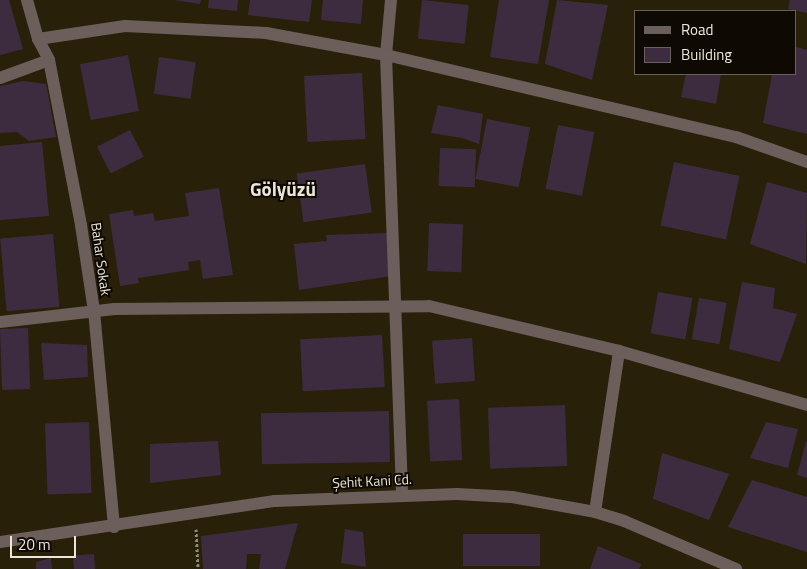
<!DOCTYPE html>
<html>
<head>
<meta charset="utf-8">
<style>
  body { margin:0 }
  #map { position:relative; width:807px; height:569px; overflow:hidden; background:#292009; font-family:"Titillium Web",sans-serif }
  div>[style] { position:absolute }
  .building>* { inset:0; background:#3d2c3f; transform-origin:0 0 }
  .path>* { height:3px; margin-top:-1.5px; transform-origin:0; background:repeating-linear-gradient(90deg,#928b79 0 2.5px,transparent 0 5px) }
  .minor>* { height:12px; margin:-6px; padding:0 6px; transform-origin:6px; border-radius:6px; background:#6b5e5b }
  span { translate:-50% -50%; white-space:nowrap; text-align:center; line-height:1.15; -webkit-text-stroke:4px #0e0a03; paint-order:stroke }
  .street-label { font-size:14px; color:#ece6d8 }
  .district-label { font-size:19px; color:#ece6d8; font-weight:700 }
  .legend { position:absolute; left:634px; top:10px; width:162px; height:65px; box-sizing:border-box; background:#0e0a03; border:1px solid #676258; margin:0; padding:6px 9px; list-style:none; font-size:15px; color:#ece6d8 }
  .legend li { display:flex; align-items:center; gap:10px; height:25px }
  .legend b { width:25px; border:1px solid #676258 }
  .scale { position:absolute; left:10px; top:536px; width:66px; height:22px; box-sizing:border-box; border:2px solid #ece6d8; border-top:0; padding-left:6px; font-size:15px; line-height:18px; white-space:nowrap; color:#ece6d8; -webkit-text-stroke:4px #0e0a03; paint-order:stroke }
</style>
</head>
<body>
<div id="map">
  <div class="building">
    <div style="clip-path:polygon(0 0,9px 0,23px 49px,0 55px)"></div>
    <div style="clip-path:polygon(174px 0,201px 0,200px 4px)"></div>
    <div style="clip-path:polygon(209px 0,238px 0,237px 11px,208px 8px)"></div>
    <div style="clip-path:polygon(250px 0,312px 0,309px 22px,248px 15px)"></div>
    <div style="clip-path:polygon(323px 0,363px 0,361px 24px,321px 20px)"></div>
    <div style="left:422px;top:0;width:47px;height:39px;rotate:6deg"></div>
    <div style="clip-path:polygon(499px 0,549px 0,538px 64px,490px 57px)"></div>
    <div style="clip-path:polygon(557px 0,608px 5px,592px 80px,545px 64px)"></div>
    <div style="clip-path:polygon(790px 0,807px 0,807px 13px,788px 9px)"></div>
    <div style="clip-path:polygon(796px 47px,807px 50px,807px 134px,763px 123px,772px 74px,796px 74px)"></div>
    <div style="left:128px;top:55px;width:57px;height:49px;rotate:79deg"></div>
    <div style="left:159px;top:57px;width:37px;height:37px;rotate:8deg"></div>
    <div style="left:362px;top:73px;width:66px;height:58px;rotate:87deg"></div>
    <div style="clip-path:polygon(686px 74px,721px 74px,716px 104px,681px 97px)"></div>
    <div style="clip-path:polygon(23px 81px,46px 84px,56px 137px,29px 141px,17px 132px,0 133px,0 86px)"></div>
    <div style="clip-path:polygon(438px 105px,483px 114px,479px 144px,462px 138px,431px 133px)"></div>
    <div style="left:487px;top:119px;width:44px;height:61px;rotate:11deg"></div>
    <div style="left:558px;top:125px;width:37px;height:65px;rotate:11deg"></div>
    <div style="left:130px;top:130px;width:30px;height:37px;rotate:63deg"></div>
    <div style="clip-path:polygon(42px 142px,49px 216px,0 220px,0 146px)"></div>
    <div style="left:440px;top:148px;width:36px;height:38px;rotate:2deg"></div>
    <div style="left:674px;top:162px;width:67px;height:65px;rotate:12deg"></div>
    <div style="left:365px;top:164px;width:49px;height:69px;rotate:82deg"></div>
    <div style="clip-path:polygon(767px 182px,807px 193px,806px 264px,750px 244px)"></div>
    <div style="clip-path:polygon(219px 188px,233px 275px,203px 279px,200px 260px,188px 262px,189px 270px,138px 278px,139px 283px,120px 286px,109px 214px,133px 210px,134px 216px,153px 213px,155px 221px,189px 216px,185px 193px)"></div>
    <div style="left:429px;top:223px;width:34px;height:48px;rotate:2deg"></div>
    <div style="clip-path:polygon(388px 233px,392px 276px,299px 290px,294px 244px,327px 241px,326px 235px)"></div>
    <div style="left:53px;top:234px;width:73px;height:53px;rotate:85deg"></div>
    <div style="clip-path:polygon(742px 282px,775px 288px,773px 308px,797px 314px,780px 362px,729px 349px)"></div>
    <div style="left:658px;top:292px;width:35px;height:42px;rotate:10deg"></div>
    <div style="left:699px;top:298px;width:28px;height:42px;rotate:10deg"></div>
    <div style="left:28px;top:328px;width:61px;height:28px;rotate:88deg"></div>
    <div style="left:382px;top:335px;width:52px;height:82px;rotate:87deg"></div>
    <div style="left:472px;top:338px;width:43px;height:40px;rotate:86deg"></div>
    <div style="clip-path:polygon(41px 343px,87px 345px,88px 377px,44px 380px)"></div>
    <div style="left:459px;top:399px;width:61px;height:32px;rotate:87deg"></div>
    <div style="left:565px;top:405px;width:61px;height:77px;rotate:88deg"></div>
    <div style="left:389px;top:411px;width:51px;height:128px;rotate:89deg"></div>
    <div style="left:89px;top:422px;width:71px;height:44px;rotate:88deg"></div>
    <div style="clip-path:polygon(766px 422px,798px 429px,788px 468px,750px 458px)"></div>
    <div style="clip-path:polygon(218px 441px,221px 475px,150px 483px,150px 444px)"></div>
    <div style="clip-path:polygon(806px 442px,807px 442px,807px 478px,797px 475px)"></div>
    <div style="clip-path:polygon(662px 453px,729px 474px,709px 520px,653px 499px)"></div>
    <div style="clip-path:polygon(752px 480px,807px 497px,807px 552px,728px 527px)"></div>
    <div style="clip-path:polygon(298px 523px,285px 569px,259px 569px,261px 554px,247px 554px,246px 569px,203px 569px,201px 536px)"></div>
    <div style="clip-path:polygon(345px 529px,363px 532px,366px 567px,341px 563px)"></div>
    <div style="left:463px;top:534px;width:77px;height:32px"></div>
    <div style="clip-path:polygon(598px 546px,641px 564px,639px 569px,590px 569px)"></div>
    <div style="left:94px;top:554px;width:15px;height:21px;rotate:86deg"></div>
    <div style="clip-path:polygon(51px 558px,52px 569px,36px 569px,36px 562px)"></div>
  </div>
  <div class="path">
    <div style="left:196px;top:529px;width:40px;rotate:87.1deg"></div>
  </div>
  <div class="minor">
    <div style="left:27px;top:0;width:41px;rotate:74.2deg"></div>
    <div style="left:38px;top:39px;width:24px;rotate:62deg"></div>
    <div style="left:49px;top:60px;width:168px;rotate:79deg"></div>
    <div style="left:81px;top:225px;width:87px;rotate:81.4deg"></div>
    <div style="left:94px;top:311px;width:217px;rotate:84.7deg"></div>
    <div style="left:391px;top:0;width:55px;rotate:95.2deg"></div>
    <div style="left:386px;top:55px;width:439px;rotate:87.9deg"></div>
    <div style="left:38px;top:39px;width:88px;rotate:-8.5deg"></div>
    <div style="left:125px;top:26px;width:141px;rotate:2.8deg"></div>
    <div style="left:266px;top:33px;width:122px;rotate:10.4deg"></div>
    <div style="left:386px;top:55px;width:359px;rotate:13.2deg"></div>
    <div style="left:736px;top:137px;width:75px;rotate:19.4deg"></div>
    <div style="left:0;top:78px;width:52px;rotate:-20.2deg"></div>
    <div style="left:0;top:322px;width:115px;rotate:-6.5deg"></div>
    <div style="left:114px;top:309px;width:315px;rotate:-0.5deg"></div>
    <div style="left:429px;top:306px;width:195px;rotate:13.3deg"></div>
    <div style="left:619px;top:351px;width:196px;rotate:16deg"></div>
    <div style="left:595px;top:512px;width:163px;rotate:-81.5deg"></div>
    <div style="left:0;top:542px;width:278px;rotate:-8.5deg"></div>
    <div style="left:275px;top:501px;width:182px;rotate:-2.2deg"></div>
    <div style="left:457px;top:494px;width:55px;rotate:3.1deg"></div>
    <div style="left:512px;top:497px;width:84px;rotate:10.2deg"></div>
    <div style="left:595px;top:512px;width:30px;rotate:17deg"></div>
    <div style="left:624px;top:521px;width:122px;rotate:23.2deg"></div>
  </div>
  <div class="street-label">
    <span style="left:101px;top:259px;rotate:82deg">Bahar Sokak</span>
    <span style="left:372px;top:481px;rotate:-3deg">Şehit Kani Cd.</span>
  </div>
  <div class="district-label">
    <span style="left:283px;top:189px">Gölyüzü</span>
  </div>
  <ul class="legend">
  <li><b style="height:6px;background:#6b5e5b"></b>Road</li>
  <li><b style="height:14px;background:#3d2c3f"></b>Building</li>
  </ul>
  <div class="scale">20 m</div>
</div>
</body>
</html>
